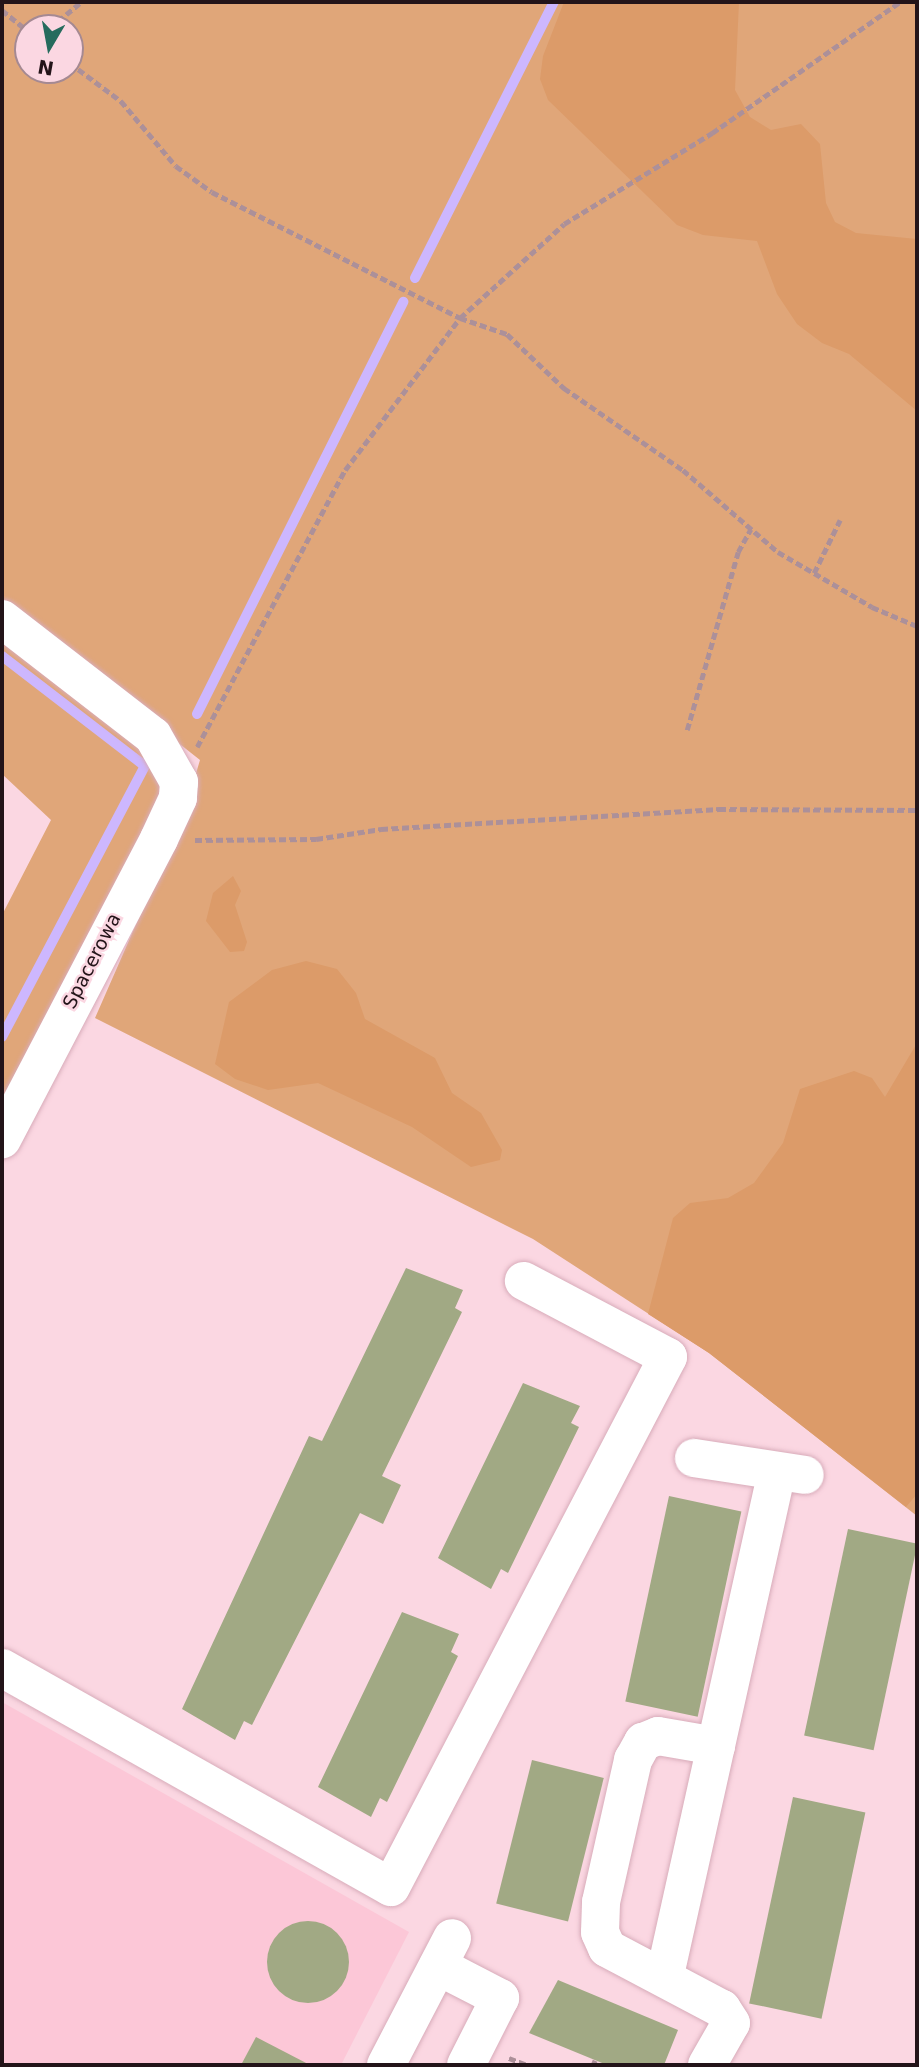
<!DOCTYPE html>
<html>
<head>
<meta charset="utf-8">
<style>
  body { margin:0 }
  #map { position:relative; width:919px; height:2067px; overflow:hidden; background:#fbd7e2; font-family:"DejaVu Sans",sans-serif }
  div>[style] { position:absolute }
  .built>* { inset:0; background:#fcc7d7 }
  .green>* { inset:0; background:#e0a679 }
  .forest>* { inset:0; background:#dc9b69 }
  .stream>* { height:10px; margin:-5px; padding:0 5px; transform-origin:5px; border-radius:5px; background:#cdb7fe }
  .building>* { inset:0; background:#a1a984; transform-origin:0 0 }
  .round { border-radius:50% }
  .path>* { height:4.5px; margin-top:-2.25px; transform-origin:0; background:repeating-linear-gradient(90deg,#ac9099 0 7px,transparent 0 10.5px) }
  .roads { filter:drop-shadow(0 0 2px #d8acba) drop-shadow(0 0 2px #d8acba) }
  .minor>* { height:38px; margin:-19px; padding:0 19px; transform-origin:19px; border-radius:19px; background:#fff }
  span { translate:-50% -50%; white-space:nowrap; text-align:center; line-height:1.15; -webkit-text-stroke:5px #fbd7e2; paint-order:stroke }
  .street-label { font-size:19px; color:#231419 }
  .frame { position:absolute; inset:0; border:4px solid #231419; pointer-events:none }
  .north { position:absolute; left:14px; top:14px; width:70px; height:70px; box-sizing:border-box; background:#fbd7e2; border:2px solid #a58992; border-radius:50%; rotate:190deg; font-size:19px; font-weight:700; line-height:28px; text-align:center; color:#231419 }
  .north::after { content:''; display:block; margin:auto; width:24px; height:32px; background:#266b5d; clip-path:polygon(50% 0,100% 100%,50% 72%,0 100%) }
</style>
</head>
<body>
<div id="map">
  <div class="built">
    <div style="clip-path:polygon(2px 1702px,409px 1932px,341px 2065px,2px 2065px)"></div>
  </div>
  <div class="green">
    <div style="clip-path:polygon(evenodd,2px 2px,917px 2px,917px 1516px,709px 1353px,533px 1239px,95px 1018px,183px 817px,200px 760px,2px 604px,2px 2px,28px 28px,70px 28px,70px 70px,28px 70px,28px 28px)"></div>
    <div style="clip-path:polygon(2px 632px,131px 729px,163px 785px,157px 814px,2px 1116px,2px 915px,51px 820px,2px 774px)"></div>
  </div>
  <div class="forest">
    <div style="clip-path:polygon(564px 2px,739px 2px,735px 90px,750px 117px,771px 130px,801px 124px,820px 144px,826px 203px,835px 222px,856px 233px,917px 239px,917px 411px,849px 354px,822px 343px,797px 324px,777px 294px,757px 241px,703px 235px,677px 225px,548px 100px,540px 79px,543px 56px)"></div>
    <div style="clip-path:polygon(233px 876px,241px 891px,235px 905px,247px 942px,244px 951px,230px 952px,206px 921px,213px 893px)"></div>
    <div style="clip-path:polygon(306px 961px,337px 969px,356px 993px,365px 1019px,435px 1058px,452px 1093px,481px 1113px,502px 1150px,500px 1160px,471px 1167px,412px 1127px,318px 1083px,268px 1090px,235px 1079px,215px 1064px,229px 1002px,272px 970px)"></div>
    <div style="clip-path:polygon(917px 1043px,917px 1494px,906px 1507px,709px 1353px,648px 1314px,673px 1218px,690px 1203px,728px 1198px,754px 1183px,783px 1143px,800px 1089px,854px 1071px,872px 1078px,885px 1097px)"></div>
  </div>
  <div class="stream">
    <div style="left:415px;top:278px;width:309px;rotate:-63.3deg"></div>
    <div style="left:2px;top:656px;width:177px;rotate:37.6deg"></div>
    <div style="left:197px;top:714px;width:461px;rotate:-63.4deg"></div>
    <div style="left:2px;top:1037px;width:315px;rotate:-62.2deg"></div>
  </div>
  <div class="building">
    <div style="clip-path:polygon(406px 1268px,463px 1290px,455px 1308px,462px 1312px,382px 1476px,401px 1485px,383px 1524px,360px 1513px,252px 1725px,244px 1721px,235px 1740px,182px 1709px,309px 1436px,322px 1441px)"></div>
    <div style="clip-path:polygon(523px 1383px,580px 1406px,571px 1423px,579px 1427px,508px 1573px,501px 1569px,491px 1589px,438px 1558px)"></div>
    <div style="left:669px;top:1496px;width:74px;height:210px;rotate:12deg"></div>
    <div style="left:848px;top:1529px;width:71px;height:211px;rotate:12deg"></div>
    <div style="clip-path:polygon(402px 1612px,459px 1634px,451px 1652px,458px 1656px,387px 1802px,380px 1798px,371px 1817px,318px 1787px)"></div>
    <div style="left:532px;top:1760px;width:74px;height:148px;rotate:14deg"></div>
    <div style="left:793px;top:1797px;width:74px;height:211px;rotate:12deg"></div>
    <div class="round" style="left:267px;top:1921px;width:82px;height:82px"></div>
    <div style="clip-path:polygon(558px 1980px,678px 2030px,664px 2065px,607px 2065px,529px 2033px)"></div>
    <div style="clip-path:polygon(256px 2037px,310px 2065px,241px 2065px)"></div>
  </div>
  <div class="path">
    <div style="left:2px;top:10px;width:33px;rotate:39deg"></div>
    <div style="left:50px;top:28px;width:40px;rotate:-40deg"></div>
    <div style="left:70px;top:63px;width:64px;rotate:36.7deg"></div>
    <div style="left:121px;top:101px;width:85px;rotate:49.8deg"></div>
    <div style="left:176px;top:166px;width:44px;rotate:35.8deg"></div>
    <div style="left:212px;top:192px;width:278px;rotate:26.9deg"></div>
    <div style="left:460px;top:318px;width:50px;rotate:18.8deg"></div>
    <div style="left:507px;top:334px;width:79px;rotate:43.5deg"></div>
    <div style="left:564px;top:388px;width:145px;rotate:34.6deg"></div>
    <div style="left:683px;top:470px;width:125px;rotate:40.8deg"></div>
    <div style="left:778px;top:552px;width:109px;rotate:30.3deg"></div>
    <div style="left:872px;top:607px;width:49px;rotate:22.9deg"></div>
    <div style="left:814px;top:573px;width:59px;rotate:-63.9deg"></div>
    <div style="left:687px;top:730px;width:185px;rotate:-74deg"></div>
    <div style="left:738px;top:552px;width:26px;rotate:-61deg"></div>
    <div style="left:197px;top:747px;width:314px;rotate:-61.9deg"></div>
    <div style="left:345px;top:470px;width:191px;rotate:-52.9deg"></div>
    <div style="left:460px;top:318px;width:140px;rotate:-42.1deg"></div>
    <div style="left:564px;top:224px;width:174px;rotate:-31.6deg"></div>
    <div style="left:712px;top:133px;width:229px;rotate:-34.9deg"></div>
    <div style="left:195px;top:840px;width:121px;rotate:-0.5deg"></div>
    <div style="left:316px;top:839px;width:66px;rotate:-8.7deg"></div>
    <div style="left:381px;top:829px;width:339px;rotate:-3.4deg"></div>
    <div style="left:719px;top:809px;width:198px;rotate:0.3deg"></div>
    <div style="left:509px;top:2058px;width:19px;rotate:21deg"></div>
    <div style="left:593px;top:2065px;width:5px;rotate:-68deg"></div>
  </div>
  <div class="roads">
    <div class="minor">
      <div style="left:2px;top:619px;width:191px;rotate:37.8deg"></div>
      <div style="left:153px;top:736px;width:53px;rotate:60.5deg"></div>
      <div style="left:179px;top:782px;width:16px;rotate:94deg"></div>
      <div style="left:178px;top:798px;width:45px;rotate:114.9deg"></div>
      <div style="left:159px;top:839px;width:339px;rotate:117.6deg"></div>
      <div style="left:694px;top:1458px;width:112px;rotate:8.7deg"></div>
      <div style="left:2px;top:1668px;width:446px;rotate:29.4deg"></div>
      <div style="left:391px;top:1887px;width:598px;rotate:-62.41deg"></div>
      <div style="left:668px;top:1357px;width:163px;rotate:-152.2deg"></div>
      <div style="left:438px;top:1966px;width:70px;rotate:27.3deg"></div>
      <div style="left:500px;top:1998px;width:75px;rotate:116.9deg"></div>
      <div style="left:665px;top:1975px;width:516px;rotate:-77.47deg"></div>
      <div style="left:386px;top:2065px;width:143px;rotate:-62.5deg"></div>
      <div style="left:707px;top:2065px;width:48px;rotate:-60.3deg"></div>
      <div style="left:731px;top:2023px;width:17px;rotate:-123deg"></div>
      <div style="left:722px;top:2009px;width:130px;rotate:-152.1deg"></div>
      <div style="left:607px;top:1948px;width:17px;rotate:-114deg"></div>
      <div style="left:600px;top:1932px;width:30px;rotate:-88deg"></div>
      <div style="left:601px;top:1902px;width:146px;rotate:-77.3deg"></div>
      <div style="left:633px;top:1760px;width:21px;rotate:-61deg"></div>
      <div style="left:643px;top:1742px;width:16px;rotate:-22deg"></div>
      <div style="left:658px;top:1736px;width:59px;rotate:9.8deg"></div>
    </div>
  </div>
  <div class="street-label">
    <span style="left:92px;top:961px;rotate:-63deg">Spacerowa</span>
  </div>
  <div class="frame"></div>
  <div class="north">N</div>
</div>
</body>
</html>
